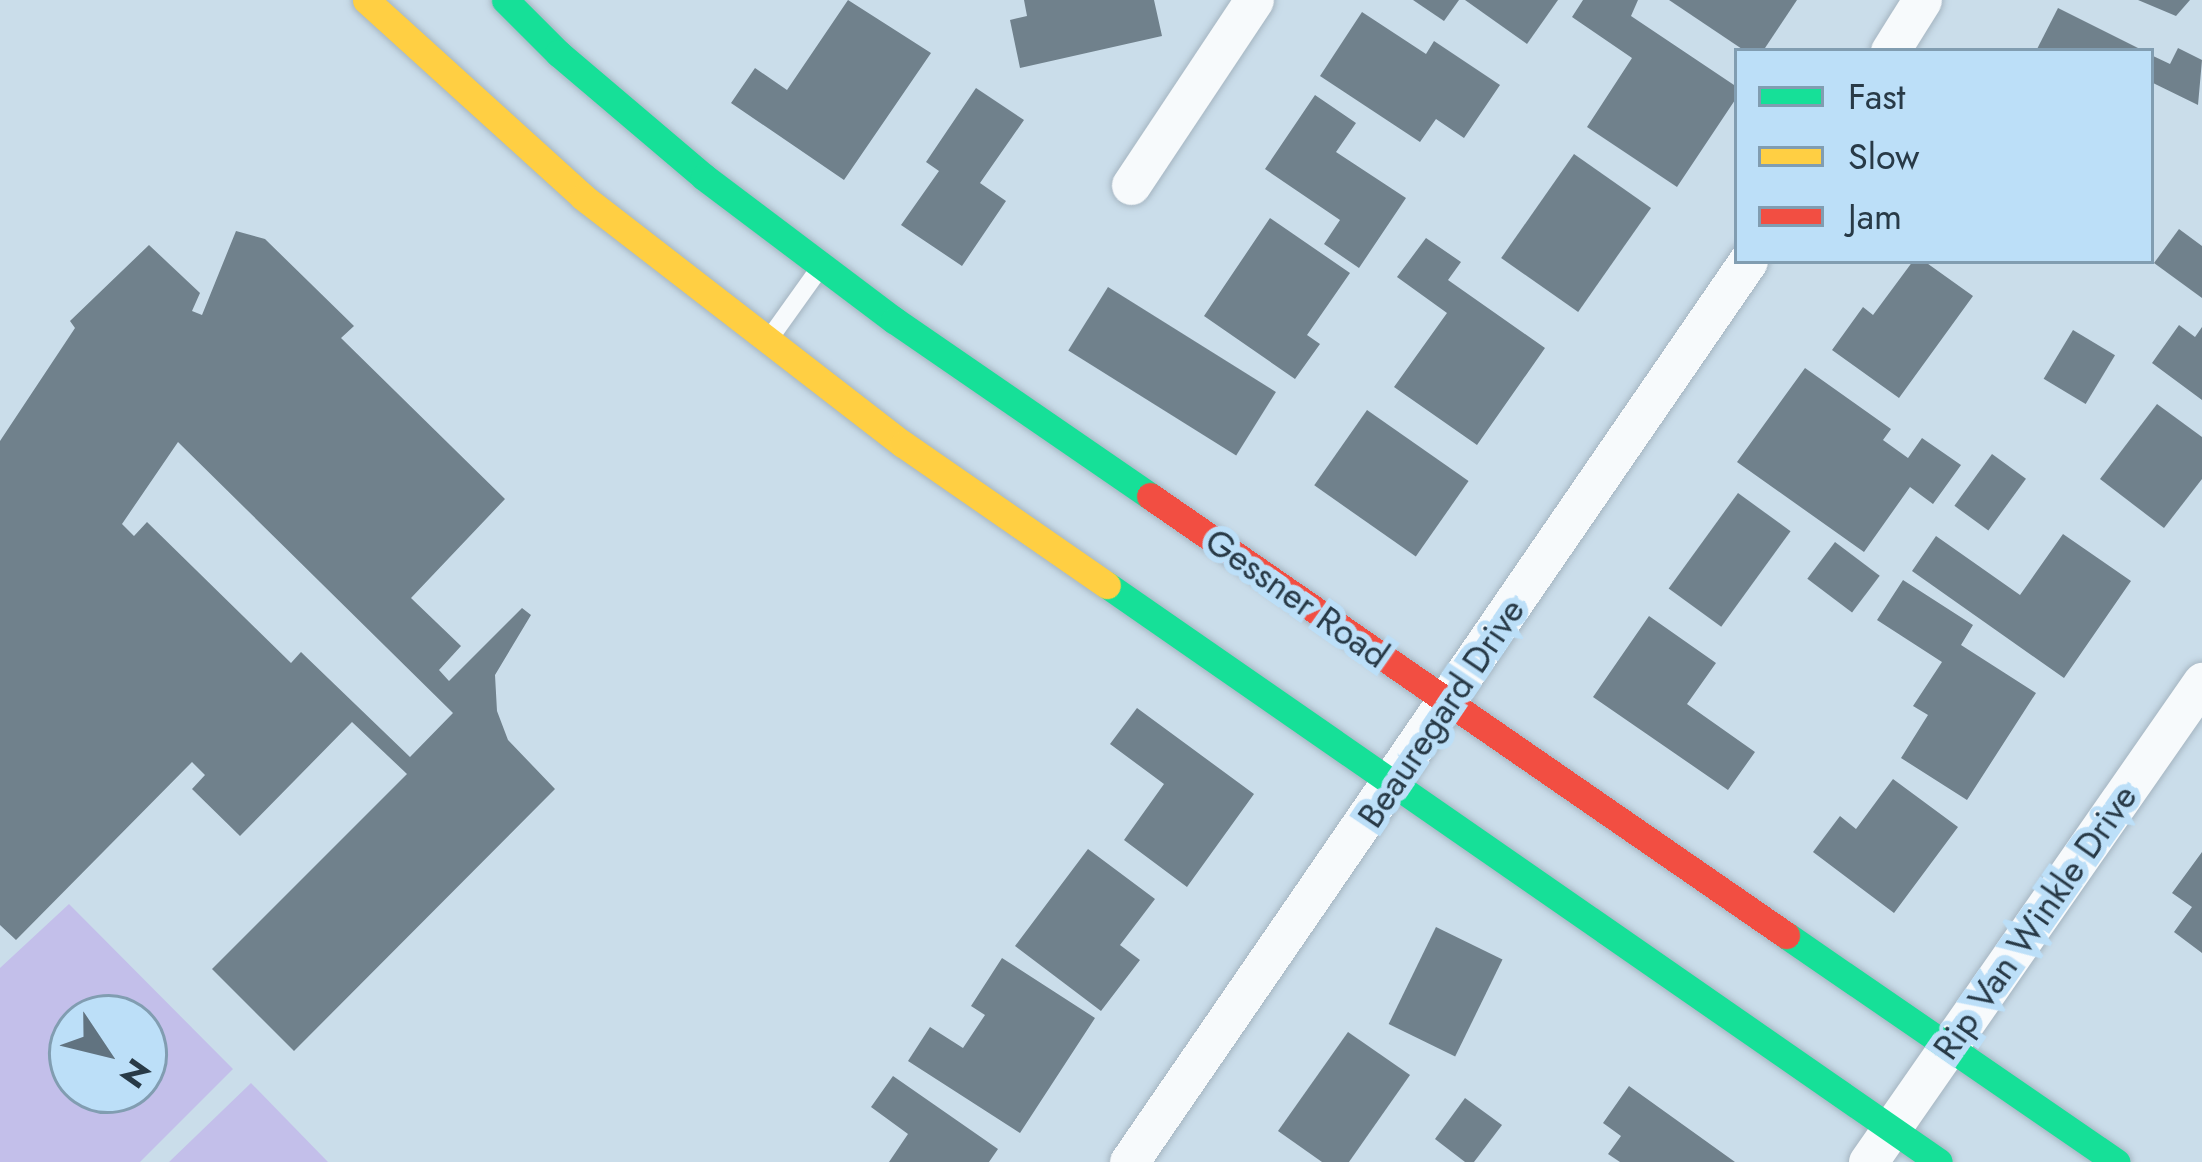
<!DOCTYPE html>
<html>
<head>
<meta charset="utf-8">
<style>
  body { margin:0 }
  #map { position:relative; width:2202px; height:1162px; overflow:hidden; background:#caddea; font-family:Jost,sans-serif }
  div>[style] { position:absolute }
  .green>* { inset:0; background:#c3bfea }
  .building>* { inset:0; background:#70818c; transform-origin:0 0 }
  .roads { filter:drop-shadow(0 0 3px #a5b5c1) drop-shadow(0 0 3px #a5b5c1) }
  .lane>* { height:18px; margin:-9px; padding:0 9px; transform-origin:9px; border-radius:9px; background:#f7fafc }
  .street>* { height:39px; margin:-19.5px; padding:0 19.5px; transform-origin:19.5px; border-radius:19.5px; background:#f7fafc }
  .fast>* { height:27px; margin:-13.5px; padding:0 13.5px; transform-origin:13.5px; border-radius:13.5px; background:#16e098 }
  .slow>* { height:27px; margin:-13.5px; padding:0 13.5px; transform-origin:13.5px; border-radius:13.5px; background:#ffcf43 }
  .jam>* { height:27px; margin:-13.5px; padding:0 13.5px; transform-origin:13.5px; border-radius:13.5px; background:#f24e42 }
  span { translate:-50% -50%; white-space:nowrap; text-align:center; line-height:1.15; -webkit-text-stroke:12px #bcdff8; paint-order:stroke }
  .street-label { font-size:36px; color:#283a47 }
  .legend { position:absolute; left:1734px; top:48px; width:420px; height:216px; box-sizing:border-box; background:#bcdff8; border:3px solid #819db1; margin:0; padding:15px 21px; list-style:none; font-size:36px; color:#283a47 }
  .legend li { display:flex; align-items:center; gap:24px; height:60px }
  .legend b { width:60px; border:3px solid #819db1 }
  .north { position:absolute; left:48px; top:994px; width:120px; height:120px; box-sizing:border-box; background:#bcdff8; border:3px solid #819db1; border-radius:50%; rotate:125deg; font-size:33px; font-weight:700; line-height:48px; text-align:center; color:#283a47 }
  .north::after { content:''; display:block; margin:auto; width:42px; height:54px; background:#617380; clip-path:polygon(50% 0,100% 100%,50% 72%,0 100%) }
</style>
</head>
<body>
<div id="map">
  <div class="green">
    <div style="clip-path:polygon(evenodd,69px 904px,233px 1069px,140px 1162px,0 1162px,0 968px,69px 904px,72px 1018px,144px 1018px,144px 1090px,72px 1090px,72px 1018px)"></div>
    <div style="clip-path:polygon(251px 1083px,328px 1162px,169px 1162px)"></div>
  </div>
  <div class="building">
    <div style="clip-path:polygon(848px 0,931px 53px,844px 180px,731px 103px,755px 68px,787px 90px)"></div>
    <div style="clip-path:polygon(1024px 0,1154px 0,1162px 36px,1020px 68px,1010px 20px,1027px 16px)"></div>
    <div style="clip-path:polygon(1413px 0,1459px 0,1444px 21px)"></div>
    <div style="clip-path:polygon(1465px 0,1558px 0,1527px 44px)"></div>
    <div style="clip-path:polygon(1583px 0,1638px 0,1631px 16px,1737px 87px,1737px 97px,1677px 187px,1587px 127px,1632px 58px,1572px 17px)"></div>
    <div style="clip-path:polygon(1669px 0,1797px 0,1763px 51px,1745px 51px)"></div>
    <div style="clip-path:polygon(2138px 0,2190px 0,2176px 16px)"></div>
    <div style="clip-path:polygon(2058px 8px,2144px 51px,2036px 51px)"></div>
    <div style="clip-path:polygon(1362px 12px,1426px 54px,1434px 41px,1500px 85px,1464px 138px,1436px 119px,1420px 142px,1320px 76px)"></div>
    <div style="clip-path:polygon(2178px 48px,2202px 60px,2198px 105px,2151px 82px,2151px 55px,2170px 64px)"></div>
    <div style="clip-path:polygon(976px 88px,1024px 120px,980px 183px,1006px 201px,962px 266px,901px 225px,939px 171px,926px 162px)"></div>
    <div style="clip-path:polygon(1315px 95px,1356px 123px,1336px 152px,1406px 198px,1359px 268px,1324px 244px,1340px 220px,1265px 169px)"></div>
    <div style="left:1574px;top:154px;width:94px;height:127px;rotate:35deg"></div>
    <div style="clip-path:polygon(1270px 218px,1350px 273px,1307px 335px,1320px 344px,1295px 379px,1204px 316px)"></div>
    <div style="clip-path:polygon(2179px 229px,2202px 246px,2202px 298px,2154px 263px)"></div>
    <div style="clip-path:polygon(evenodd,236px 231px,265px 239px,354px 326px,341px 338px,505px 499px,411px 598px,461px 646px,439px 670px,449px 681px,522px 608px,531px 615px,495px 675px,497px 711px,508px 740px,555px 789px,294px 1051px,212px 969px,407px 774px,352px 722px,240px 836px,192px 789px,205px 775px,192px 762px,16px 940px,0 925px,0 441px,75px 328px,70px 321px,149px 245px,200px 293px,192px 311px,202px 315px,236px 231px,178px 442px,453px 713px,410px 757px,301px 652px,291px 663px,147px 522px,134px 536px,122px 524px,178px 442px)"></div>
    <div style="clip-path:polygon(1426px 238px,1461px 262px,1448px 280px,1545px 348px,1477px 445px,1394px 387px,1447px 313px,1397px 277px)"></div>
    <div style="clip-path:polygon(1913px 261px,1924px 261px,1973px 296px,1899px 398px,1832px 350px,1863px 307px,1873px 315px)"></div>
    <div style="left:1108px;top:287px;width:198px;height:75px;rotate:32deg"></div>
    <div style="clip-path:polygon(2179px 325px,2195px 337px,2202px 327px,2202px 400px,2152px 363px)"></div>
    <div style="left:2073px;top:330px;width:49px;height:57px;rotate:31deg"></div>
    <div style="clip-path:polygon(1805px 368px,1891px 429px,1883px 440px,1908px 458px,1922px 438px,1961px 465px,1933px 504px,1910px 487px,1864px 552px,1737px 462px)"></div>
    <div style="clip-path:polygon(2157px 404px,2202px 437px,2202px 479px,2164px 528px,2100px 479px)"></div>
    <div style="left:1367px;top:410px;width:124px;height:92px;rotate:35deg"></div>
    <div style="left:1992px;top:454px;width:42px;height:64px;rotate:36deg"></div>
    <div style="left:1738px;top:493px;width:65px;height:118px;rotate:36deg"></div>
    <div style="clip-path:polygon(2063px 534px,2131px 581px,2064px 678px,1912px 571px,1936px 536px,2020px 595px)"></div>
    <div style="left:1835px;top:542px;width:56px;height:46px;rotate:37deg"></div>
    <div style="clip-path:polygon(1903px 580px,1973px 625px,1961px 645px,2036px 693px,1967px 800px,1901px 758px,1928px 715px,1913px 706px,1942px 662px,1877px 620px)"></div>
    <div style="clip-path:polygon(1649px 616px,1716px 663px,1687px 704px,1755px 752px,1728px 790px,1593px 697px)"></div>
    <div style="clip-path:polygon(1137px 708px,1254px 794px,1187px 887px,1124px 840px,1164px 784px,1110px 744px)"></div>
    <div style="clip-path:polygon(1893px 779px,1958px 827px,1894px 913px,1813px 852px,1840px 816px,1856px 829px)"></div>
    <div style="clip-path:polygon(1088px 849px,1155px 899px,1120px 945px,1140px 960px,1101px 1011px,1015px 946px)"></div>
    <div style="clip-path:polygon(2202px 852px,2202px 953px,2174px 932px,2192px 907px,2172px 893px)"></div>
    <div style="left:1436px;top:927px;width:74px;height:108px;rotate:26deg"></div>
    <div style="clip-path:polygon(1002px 958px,1095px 1018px,1020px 1133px,908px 1061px,930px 1027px,963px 1048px,985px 1015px,971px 1006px)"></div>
    <div style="clip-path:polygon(1348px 1032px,1410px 1075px,1349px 1162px,1322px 1162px,1278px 1131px)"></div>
    <div style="clip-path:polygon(893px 1076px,998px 1149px,989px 1162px,889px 1162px,908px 1134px,871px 1107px)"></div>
    <div style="clip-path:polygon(1629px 1086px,1735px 1162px,1620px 1162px,1608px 1154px,1621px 1136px,1603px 1123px)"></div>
    <div style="clip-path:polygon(1465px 1098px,1502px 1125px,1474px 1162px,1465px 1162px,1435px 1139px)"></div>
  </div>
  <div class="roads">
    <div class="lane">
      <div style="left:772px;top:335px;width:81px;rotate:-54.5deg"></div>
    </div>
    <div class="street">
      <div style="left:1890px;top:51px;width:60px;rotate:-57.9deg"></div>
      <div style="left:1131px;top:185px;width:222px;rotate:-56.4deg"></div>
      <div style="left:1129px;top:1162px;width:1093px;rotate:-55.51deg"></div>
      <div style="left:1868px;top:1162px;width:585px;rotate:-55.17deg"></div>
    </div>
    <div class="fast">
      <div style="left:505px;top:0;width:75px;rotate:45deg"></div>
      <div style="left:558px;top:53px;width:192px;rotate:40.3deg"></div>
      <div style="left:704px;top:177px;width:238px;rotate:37deg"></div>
      <div style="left:894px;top:320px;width:311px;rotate:34.5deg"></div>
      <div style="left:1107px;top:585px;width:1012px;rotate:34.74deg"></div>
      <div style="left:1786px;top:935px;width:401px;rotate:34.5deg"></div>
    </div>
    <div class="slow">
      <div style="left:366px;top:0;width:293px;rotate:42.2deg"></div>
      <div style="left:583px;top:197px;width:404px;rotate:37.7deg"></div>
      <div style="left:903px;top:444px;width:248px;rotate:34.7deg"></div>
    </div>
    <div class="jam">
      <div style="left:1150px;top:496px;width:773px;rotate:34.62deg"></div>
    </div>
  </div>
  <div class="street-label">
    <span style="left:1297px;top:598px;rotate:35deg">Gessner Road</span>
    <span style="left:1441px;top:713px;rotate:-56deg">Beauregard Drive</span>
    <span style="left:2035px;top:922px;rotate:-55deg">Rip Van Winkle Drive</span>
  </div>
  <ul class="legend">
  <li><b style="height:15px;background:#16e098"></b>Fast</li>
  <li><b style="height:15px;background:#ffcf43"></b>Slow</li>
  <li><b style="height:15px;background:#f24e42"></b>Jam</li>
  </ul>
  <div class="north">N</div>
</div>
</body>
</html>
